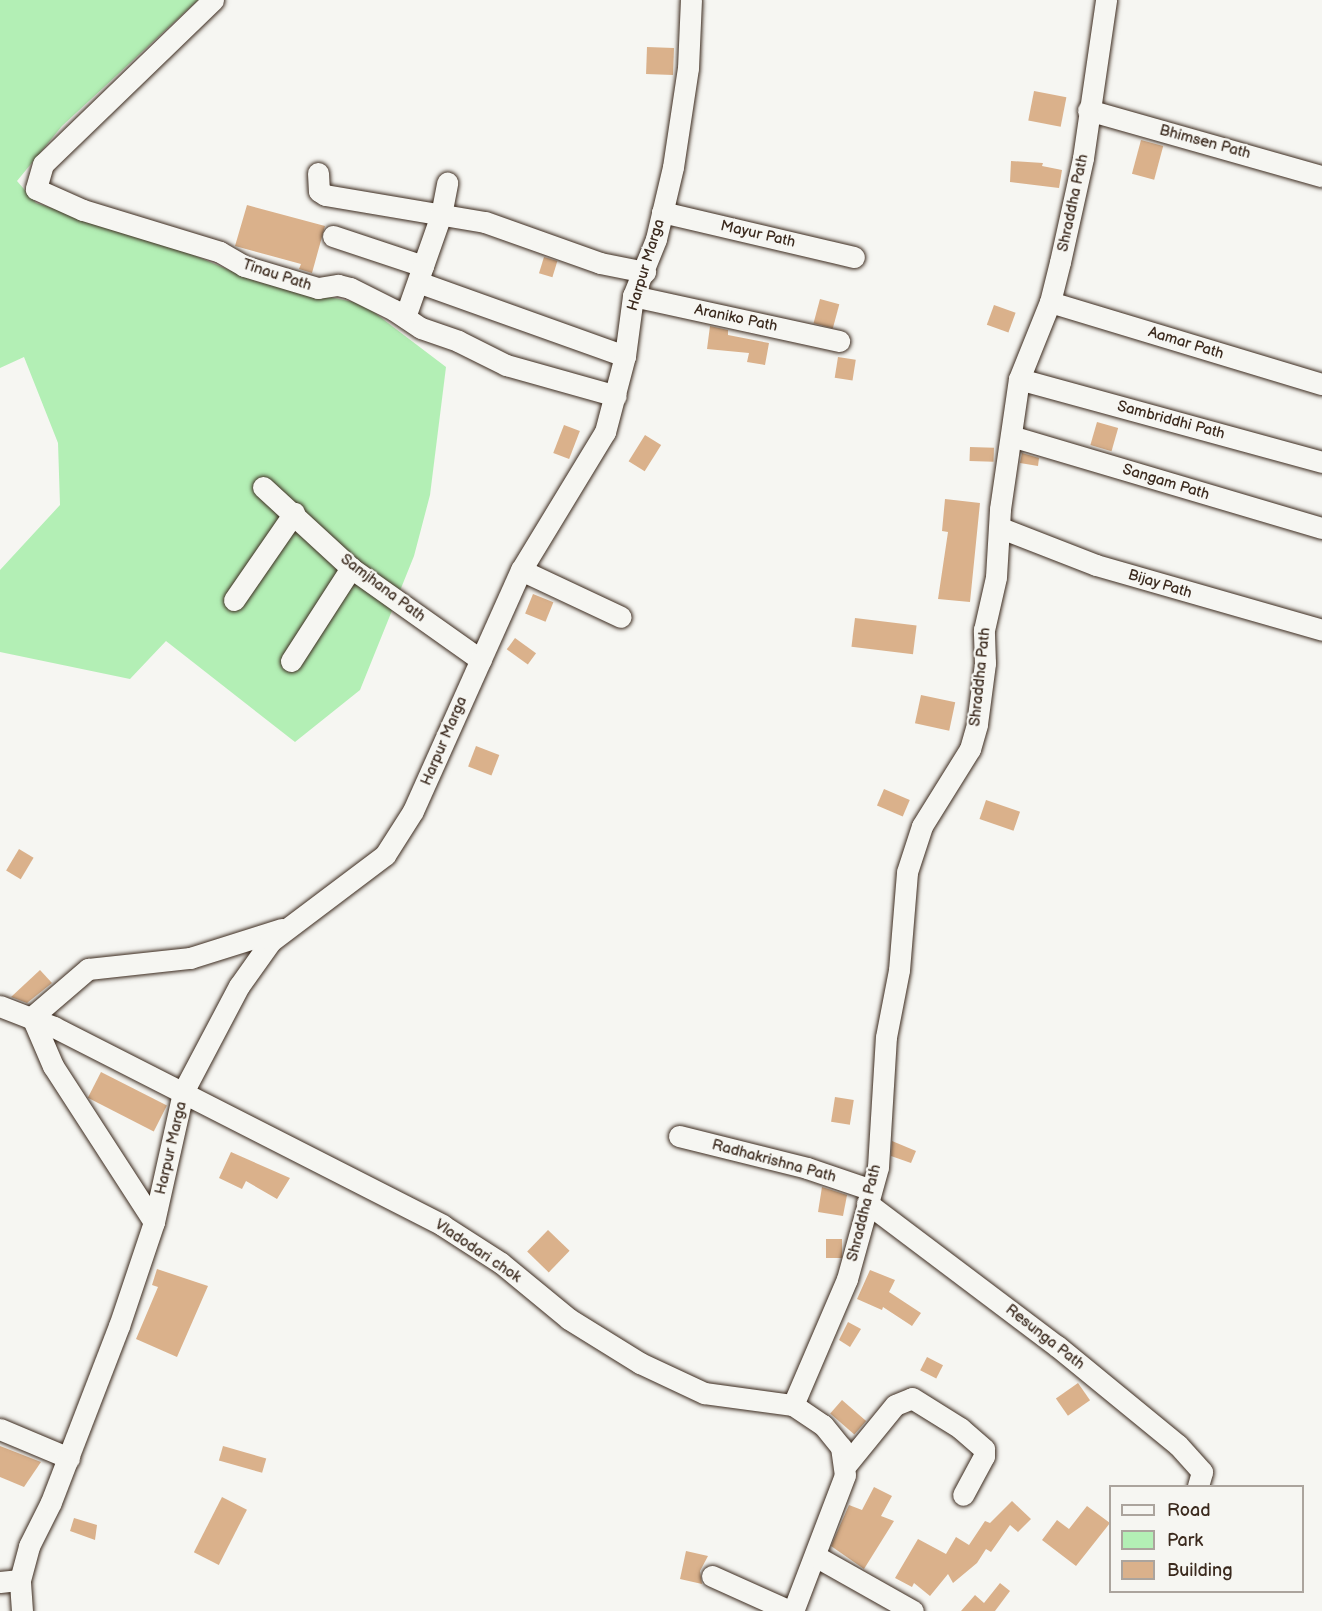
<!DOCTYPE html>
<html>
<head>
<meta charset="utf-8">
<style>
  body { margin:0 }
  #map { position:relative; width:1322px; height:1611px; overflow:hidden; background:#f6f6f2; font-family:"Balsamiq Sans",sans-serif }
  div>[style] { position:absolute }
  .green>* { inset:0; background:#b3efb5 }
  .building>* { inset:0; background:#dab18b; transform-origin:0 0 }
  .roads { filter:drop-shadow(0 0 2px #3b2a1e) drop-shadow(0 0 2px #3b2a1e) }
  .minor>* { height:21px; margin:-10.5px; padding:0 10.5px; transform-origin:10.5px; border-radius:10.5px; background:#f6f6f2 }
  span { translate:-50% -50%; white-space:nowrap; text-align:center; line-height:1.15; -webkit-text-stroke:4.5px #f6f6f2; paint-order:stroke }
  .street-label { font-size:15px; color:#3b2a1e }
  .legend { position:absolute; left:1109px; top:1485px; width:195px; height:108px; box-sizing:border-box; background:#f6f6f2; border:2px solid #aba49d; margin:0; padding:8px 10px; list-style:none; font-size:18px; color:#3b2a1e }
  .legend li { display:flex; align-items:center; gap:12px; height:30px }
  .legend b { width:30px; border:2px solid #aba49d }
</style>
</head>
<body>
<div id="map">
  <div class="green">
    <div style="clip-path:polygon(0 0,198px 0,62px 126px,17px 181px,36px 203px,160px 241px,258px 282px,363px 304px,446px 367px,430px 495px,414px 556px,360px 690px,295px 742px,166px 641px,130px 679px,0 652px,0 570px,60px 505px,58px 443px,24px 357px,0 368px)"></div>
  </div>
  <div class="building">
    <div style="left:647px;top:47px;width:27px;height:27px;rotate:2deg"></div>
    <div style="left:1034px;top:91px;width:33px;height:30px;rotate:11deg"></div>
    <div style="left:1141px;top:140px;width:23px;height:35px;rotate:15deg"></div>
    <div style="clip-path:polygon(1011px 161px,1043px 163px,1042px 166px,1062px 170px,1059px 188px,1010px 182px)"></div>
    <div style="clip-path:polygon(247px 205px,325px 226px,312px 273px,299px 269px,301px 264px,235px 246px)"></div>
    <div style="left:544px;top:257px;width:14px;height:17px;rotate:17deg"></div>
    <div style="left:820px;top:299px;width:20px;height:25px;rotate:15deg"></div>
    <div style="left:994px;top:305px;width:23px;height:21px;rotate:20deg"></div>
    <div style="clip-path:polygon(710px 326px,728px 330px,728px 335px,769px 343px,765px 365px,747px 362px,749px 353px,707px 349px)"></div>
    <div style="left:838px;top:357px;width:18px;height:21px;rotate:9deg"></div>
    <div style="left:1097px;top:422px;width:22px;height:24px;rotate:16deg"></div>
    <div style="left:564px;top:425px;width:17px;height:30px;rotate:21deg"></div>
    <div style="left:645px;top:435px;width:19px;height:31px;rotate:32deg"></div>
    <div style="left:970px;top:447px;width:24px;height:14px;rotate:2deg"></div>
    <div style="clip-path:polygon(1022px 453px,1039px 458px,1038px 466px,1020px 463px)"></div>
    <div style="clip-path:polygon(945px 499px,980px 503px,970px 602px,938px 599px,948px 532px,942px 531px)"></div>
    <div style="left:533px;top:594px;width:22px;height:21px;rotate:22deg"></div>
    <div style="left:855px;top:618px;width:62px;height:29px;rotate:7deg"></div>
    <div style="left:515px;top:638px;width:26px;height:14px;rotate:36deg"></div>
    <div style="left:921px;top:695px;width:35px;height:29px;rotate:12deg"></div>
    <div style="left:476px;top:746px;width:25px;height:22px;rotate:21deg"></div>
    <div style="left:884px;top:789px;width:28px;height:18px;rotate:23deg"></div>
    <div style="left:986px;top:800px;width:36px;height:20px;rotate:19deg"></div>
    <div style="left:19px;top:849px;width:17px;height:25px;rotate:31deg"></div>
    <div style="clip-path:polygon(40px 970px,52px 983px,27px 1003px,11px 997px)"></div>
    <div style="left:101px;top:1072px;width:74px;height:29px;rotate:27deg"></div>
    <div style="left:835px;top:1097px;width:19px;height:25px;rotate:9deg"></div>
    <div style="clip-path:polygon(892px 1141px,916px 1151px,911px 1163px,891px 1156px)"></div>
    <div style="clip-path:polygon(231px 1152px,290px 1178px,277px 1199px,246px 1181px,242px 1189px,219px 1178px)"></div>
    <div style="clip-path:polygon(822px 1187px,847px 1195px,843px 1216px,818px 1212px)"></div>
    <div style="left:548px;top:1230px;width:30px;height:30px;rotate:44deg"></div>
    <div style="left:826px;top:1239px;width:16px;height:19px"></div>
    <div style="clip-path:polygon(157px 1269px,208px 1286px,177px 1357px,136px 1339px,158px 1287px,152px 1285px)"></div>
    <div style="clip-path:polygon(870px 1270px,895px 1280px,889px 1292px,921px 1313px,912px 1326px,883px 1307px,882px 1310px,857px 1299px)"></div>
    <div style="clip-path:polygon(848px 1322px,861px 1329px,850px 1347px,839px 1340px)"></div>
    <div style="left:927px;top:1357px;width:18px;height:15px;rotate:27deg"></div>
    <div style="left:1078px;top:1383px;width:21px;height:27px;rotate:55deg"></div>
    <div style="left:842px;top:1400px;width:32px;height:18px;rotate:41deg"></div>
    <div style="clip-path:polygon(0 1446px,41px 1462px,24px 1487px,0 1477px)"></div>
    <div style="left:223px;top:1446px;width:45px;height:15px;rotate:16deg"></div>
    <div style="clip-path:polygon(874px 1487px,892px 1496px,881px 1516px,894px 1521px,864px 1569px,831px 1546px,849px 1505px,862px 1510px)"></div>
    <div style="left:222px;top:1497px;width:28px;height:62px;rotate:27deg"></div>
    <div style="clip-path:polygon(1012px 1501px,1031px 1519px,1018px 1532px,1010px 1525px,991px 1552px,986px 1549px,977px 1563px,953px 1583px,948px 1574px,930px 1596px,914px 1583px,912px 1587px,895px 1578px,918px 1539px,946px 1554px,956px 1537px,969px 1545px,985px 1521px,990px 1523px)"></div>
    <div style="clip-path:polygon(1087px 1506px,1110px 1523px,1076px 1566px,1042px 1540px,1057px 1520px,1069px 1529px)"></div>
    <div style="clip-path:polygon(74px 1518px,97px 1525px,95px 1540px,70px 1531px)"></div>
    <div style="clip-path:polygon(686px 1551px,708px 1556px,700px 1571px,702px 1584px,680px 1579px)"></div>
    <div style="clip-path:polygon(1000px 1583px,1010px 1591px,995px 1611px,961px 1611px,975px 1595px,984px 1603px)"></div>
  </div>
  <div class="roads">
    <div class="minor">
      <div style="left:213px;top:0;width:236px;rotate:136deg"></div>
      <div style="left:43px;top:164px;width:26px;rotate:106deg"></div>
      <div style="left:36px;top:189px;width:51px;rotate:24.1deg"></div>
      <div style="left:83px;top:210px;width:143px;rotate:17deg"></div>
      <div style="left:220px;top:252px;width:28px;rotate:30deg"></div>
      <div style="left:244px;top:266px;width:77px;rotate:16.6deg"></div>
      <div style="left:318px;top:288px;width:20px;rotate:-9deg"></div>
      <div style="left:338px;top:285px;width:12px;rotate:14deg"></div>
      <div style="left:350px;top:288px;width:49px;rotate:26.6deg"></div>
      <div style="left:394px;top:310px;width:32px;rotate:34deg"></div>
      <div style="left:421px;top:328px;width:39px;rotate:19deg"></div>
      <div style="left:458px;top:341px;width:54px;rotate:26.6deg"></div>
      <div style="left:506px;top:365px;width:114px;rotate:15.7deg"></div>
      <div style="left:1088px;top:110px;width:243px;rotate:15.8deg"></div>
      <div style="left:318px;top:173px;width:18px;rotate:87deg"></div>
      <div style="left:319px;top:191px;width:7px;rotate:34deg"></div>
      <div style="left:325px;top:195px;width:162px;rotate:9.6deg"></div>
      <div style="left:485px;top:222px;width:122px;rotate:19.6deg"></div>
      <div style="left:600px;top:263px;width:46px;rotate:11.3deg"></div>
      <div style="left:662px;top:212px;width:197px;rotate:13.2deg"></div>
      <div style="left:333px;top:236px;width:95px;rotate:18.4deg"></div>
      <div style="left:418px;top:282px;width:220px;rotate:19.7deg"></div>
      <div style="left:633px;top:296px;width:211px;rotate:12.3deg"></div>
      <div style="left:1050px;top:302px;width:284px;rotate:16.8deg"></div>
      <div style="left:405px;top:317px;width:108px;rotate:-70.6deg"></div>
      <div style="left:441px;top:215px;width:33px;rotate:-79deg"></div>
      <div style="left:1019px;top:379px;width:314px;rotate:15.3deg"></div>
      <div style="left:1011px;top:436px;width:324px;rotate:16.5deg"></div>
      <div style="left:263px;top:487px;width:120px;rotate:42.6deg"></div>
      <div style="left:351px;top:568px;width:159px;rotate:35.3deg"></div>
      <div style="left:1001px;top:528px;width:102px;rotate:21.3deg"></div>
      <div style="left:1096px;top:565px;width:235px;rotate:16deg"></div>
      <div style="left:521px;top:570px;width:110px;rotate:25.2deg"></div>
      <div style="left:234px;top:600px;width:106px;rotate:-55.4deg"></div>
      <div style="left:291px;top:661px;width:111px;rotate:-57.2deg"></div>
      <div style="left:0;top:1006px;width:58px;rotate:21.3deg"></div>
      <div style="left:54px;top:1027px;width:436px;rotate:27deg"></div>
      <div style="left:442px;top:1225px;width:70px;rotate:32.8deg"></div>
      <div style="left:501px;top:1263px;width:88px;rotate:39.5deg"></div>
      <div style="left:569px;top:1319px;width:84px;rotate:31.8deg"></div>
      <div style="left:640px;top:1363px;width:71px;rotate:25.1deg"></div>
      <div style="left:704px;top:1393px;width:90px;rotate:7.7deg"></div>
      <div style="left:793px;top:1405px;width:36px;rotate:34deg"></div>
      <div style="left:823px;top:1425px;width:28px;rotate:51deg"></div>
      <div style="left:841px;top:1447px;width:28px;rotate:82deg"></div>
      <div style="left:845px;top:1475px;width:146px;rotate:110.9deg"></div>
      <div style="left:679px;top:1136px;width:132px;rotate:14deg"></div>
      <div style="left:807px;top:1168px;width:65px;rotate:18.7deg"></div>
      <div style="left:867px;top:1203px;width:238px;rotate:37deg"></div>
      <div style="left:1057px;top:1346px;width:156px;rotate:39.3deg"></div>
      <div style="left:1178px;top:1445px;width:36px;rotate:48deg"></div>
      <div style="left:1202px;top:1472px;width:15px;rotate:106deg"></div>
      <div style="left:154px;top:1222px;width:186px;rotate:-122.9deg"></div>
      <div style="left:53px;top:1066px;width:53px;rotate:-113.2deg"></div>
      <div style="left:32px;top:1017px;width:74px;rotate:-40.6deg"></div>
      <div style="left:88px;top:969px;width:103px;rotate:-6.2deg"></div>
      <div style="left:190px;top:958px;width:96px;rotate:-17.5deg"></div>
      <div style="left:793px;top:1405px;width:137px;rotate:-66.8deg"></div>
      <div style="left:847px;top:1279px;width:116px;rotate:-74.5deg"></div>
      <div style="left:878px;top:1167px;width:130px;rotate:-86.5deg"></div>
      <div style="left:886px;top:1037px;width:68px;rotate:-79deg"></div>
      <div style="left:899px;top:970px;width:98px;rotate:-85.3deg"></div>
      <div style="left:907px;top:872px;width:48px;rotate:-71.9deg"></div>
      <div style="left:922px;top:826px;width:91px;rotate:-58.1deg"></div>
      <div style="left:970px;top:749px;width:26px;rotate:-74deg"></div>
      <div style="left:977px;top:724px;width:62px;rotate:-82.5deg"></div>
      <div style="left:985px;top:663px;width:33px;rotate:-92deg"></div>
      <div style="left:984px;top:630px;width:54px;rotate:-77.2deg"></div>
      <div style="left:996px;top:577px;width:68px;rotate:-86.6deg"></div>
      <div style="left:1000px;top:509px;width:131px;rotate:-81.7deg"></div>
      <div style="left:1019px;top:379px;width:83px;rotate:-68.1deg"></div>
      <div style="left:1050px;top:302px;width:41px;rotate:-76deg"></div>
      <div style="left:1060px;top:262px;width:107px;rotate:-77.5deg"></div>
      <div style="left:1083px;top:158px;width:160px;rotate:-81.7deg"></div>
      <div style="left:0;top:1429px;width:75px;rotate:22.8deg"></div>
      <div style="left:846px;top:1465px;width:77px;rotate:-50.8deg"></div>
      <div style="left:895px;top:1405px;width:18px;rotate:-22deg"></div>
      <div style="left:912px;top:1398px;width:57px;rotate:32deg"></div>
      <div style="left:960px;top:1428px;width:32px;rotate:41deg"></div>
      <div style="left:984px;top:1449px;width:7px;rotate:90deg"></div>
      <div style="left:984px;top:1456px;width:44px;rotate:118.3deg"></div>
      <div style="left:817px;top:1557px;width:110px;rotate:29.4deg"></div>
      <div style="left:712px;top:1576px;width:85px;rotate:24.2deg"></div>
      <div style="left:0;top:1582px;width:20px;rotate:-6deg"></div>
      <div style="left:22px;top:1611px;width:31px;rotate:-94deg"></div>
      <div style="left:20px;top:1580px;width:35px;rotate:-75deg"></div>
      <div style="left:29px;top:1546px;width:49px;rotate:-63.4deg"></div>
      <div style="left:51px;top:1502px;width:189px;rotate:-68.9deg"></div>
      <div style="left:119px;top:1326px;width:110px;rotate:-71.4deg"></div>
      <div style="left:154px;top:1222px;width:133px;rotate:-77.4deg"></div>
      <div style="left:183px;top:1092px;width:120px;rotate:-62.2deg"></div>
      <div style="left:239px;top:986px;width:55px;rotate:-54.6deg"></div>
      <div style="left:271px;top:941px;width:143px;rotate:-37deg"></div>
      <div style="left:385px;top:855px;width:52px;rotate:-57.5deg"></div>
      <div style="left:413px;top:811px;width:264px;rotate:-65.9deg"></div>
      <div style="left:521px;top:570px;width:162px;rotate:-58.7deg"></div>
      <div style="left:605px;top:432px;width:79px;rotate:-75.3deg"></div>
      <div style="left:625px;top:356px;width:61px;rotate:-82.4deg"></div>
      <div style="left:633px;top:296px;width:61px;rotate:-68deg"></div>
      <div style="left:656px;top:239px;width:74px;rotate:-76.7deg"></div>
      <div style="left:673px;top:167px;width:100px;rotate:-81.4deg"></div>
      <div style="left:688px;top:68px;width:68px;rotate:-87.5deg"></div>
    </div>
  </div>
  <div class="street-label">
    <span style="left:1205px;top:142px;rotate:15deg">Bhimsen Path</span>
    <span style="left:1073px;top:203px;rotate:-78deg">Shraddha Path</span>
    <span style="left:758px;top:234px;rotate:13deg">Mayur Path</span>
    <span style="left:646px;top:265px;rotate:-73deg">Harpur Marga</span>
    <span style="left:277px;top:275px;rotate:18deg">Tinau Path</span>
    <span style="left:736px;top:318px;rotate:12deg">Araniko Path</span>
    <span style="left:1186px;top:343px;rotate:17deg">Aamar Path</span>
    <span style="left:1171px;top:420px;rotate:15deg">Sambriddhi Path</span>
    <span style="left:1166px;top:482px;rotate:17deg">Sangam Path</span>
    <span style="left:1160px;top:584px;rotate:17deg">Bijay Path</span>
    <span style="left:383px;top:588px;rotate:37deg">Samjhana Path</span>
    <span style="left:980px;top:677px;rotate:-84deg">Shraddha Path</span>
    <span style="left:444px;top:741px;rotate:-67deg">Harpur Marga</span>
    <span style="left:171px;top:1148px;rotate:-77deg">Harpur Marga</span>
    <span style="left:774px;top:1161px;rotate:15deg">Radhakrishna Path</span>
    <span style="left:864px;top:1213px;rotate:-76deg">Shraddha Path</span>
    <span style="left:478px;top:1251px;rotate:34deg">Vladodari chok</span>
    <span style="left:1045px;top:1337px;rotate:38deg">Resunga Path</span>
  </div>
  <ul class="legend">
  <li><b style="height:8px;background:#f6f6f2"></b>Road</li>
  <li><b style="height:16px;background:#b3efb5"></b>Park</li>
  <li><b style="height:16px;background:#dab18b"></b>Building</li>
  </ul>
</div>
</body>
</html>
